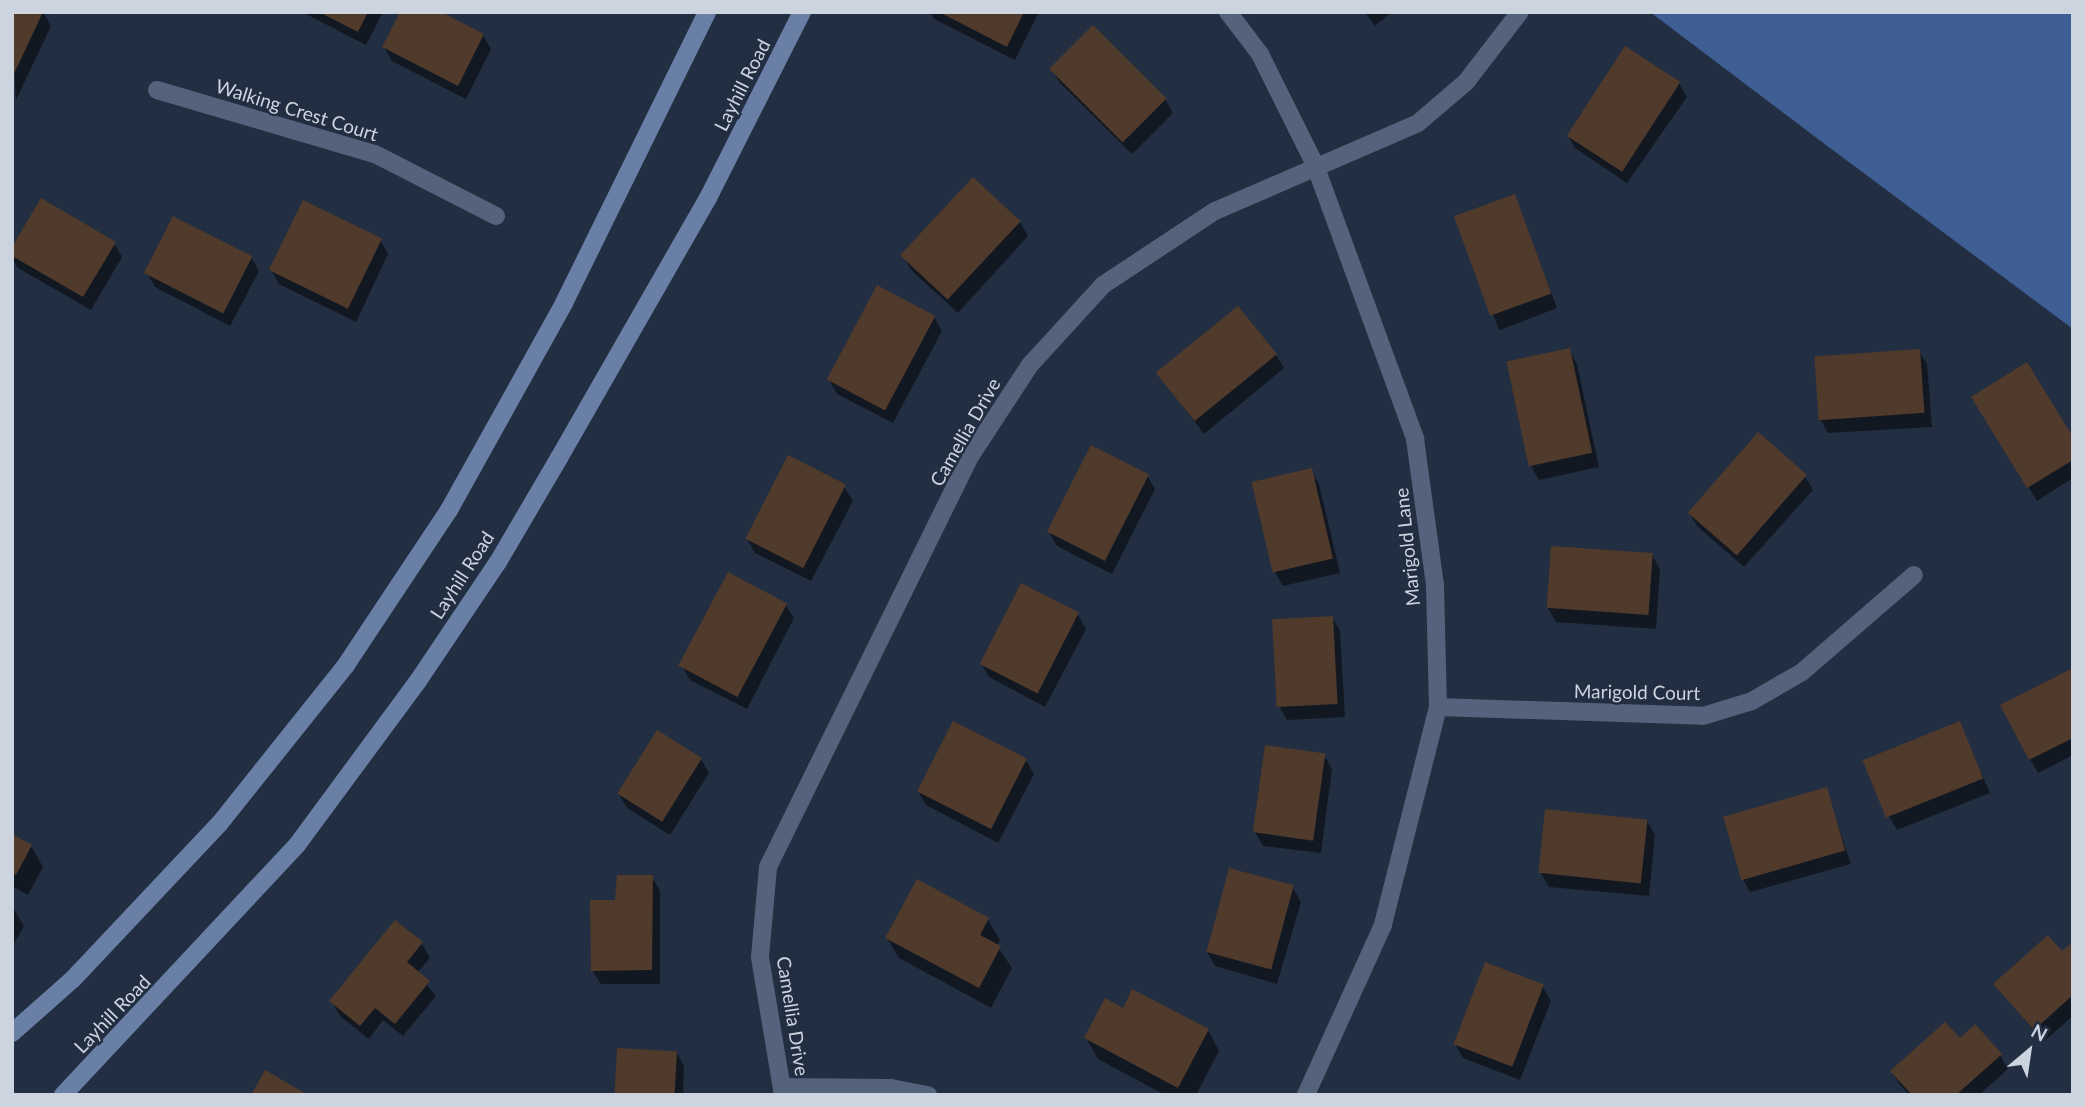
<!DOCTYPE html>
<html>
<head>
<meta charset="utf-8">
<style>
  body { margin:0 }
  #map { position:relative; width:2085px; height:1107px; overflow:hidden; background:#222e41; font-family:Lato,sans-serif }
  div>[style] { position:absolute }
  .forest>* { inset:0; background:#3f5e94 }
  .shadow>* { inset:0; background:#0007; transform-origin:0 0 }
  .building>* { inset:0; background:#503a2b; transform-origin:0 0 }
  .street>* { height:18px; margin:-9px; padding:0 9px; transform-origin:9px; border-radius:9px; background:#54627b }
  .secondary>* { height:18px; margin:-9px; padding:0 9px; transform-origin:9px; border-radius:9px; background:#697fa6 }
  span { translate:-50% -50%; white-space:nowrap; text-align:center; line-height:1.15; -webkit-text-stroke:5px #222e41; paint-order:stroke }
  .street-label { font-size:19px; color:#ccd4e0 }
  .frame { position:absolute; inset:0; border:14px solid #ccd4e0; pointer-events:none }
  .north { position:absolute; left:1994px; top:1016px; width:70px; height:70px; -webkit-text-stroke:5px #222e41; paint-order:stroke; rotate:29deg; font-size:19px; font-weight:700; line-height:28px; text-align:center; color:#ccd4e0 }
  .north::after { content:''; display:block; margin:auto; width:24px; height:32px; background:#ccd4e0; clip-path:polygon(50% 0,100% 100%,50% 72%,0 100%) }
</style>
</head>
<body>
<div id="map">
  <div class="forest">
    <div style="clip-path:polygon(1650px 12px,2073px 12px,2073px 329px,1822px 142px)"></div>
  </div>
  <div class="shadow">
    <div style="clip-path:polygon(12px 12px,43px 12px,51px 26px,16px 100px)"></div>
    <div style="clip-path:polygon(302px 12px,383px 12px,366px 45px)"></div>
    <div style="clip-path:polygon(930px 12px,1039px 12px,1015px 60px,934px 19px)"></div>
    <div style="clip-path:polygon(1365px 12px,1392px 12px,1375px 26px)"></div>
    <div style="clip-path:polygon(483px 35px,491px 49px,466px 99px,392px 61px,384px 47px)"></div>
    <div style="clip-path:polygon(1052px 70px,1165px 99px,1173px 113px,1132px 154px,1060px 83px)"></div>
    <div style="clip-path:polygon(1679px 83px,1687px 97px,1627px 183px,1575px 148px,1567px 134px)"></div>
    <div style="left:1514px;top:196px;width:120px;height:62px;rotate:69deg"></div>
    <div style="clip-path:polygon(1020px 222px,1028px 236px,958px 313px,911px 270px,903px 256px)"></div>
    <div style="clip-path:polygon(380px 240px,388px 254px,356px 322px,279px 284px,271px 270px)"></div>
    <div style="clip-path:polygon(114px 243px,122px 257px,91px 310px,18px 268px,12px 258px,12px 250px)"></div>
    <div style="clip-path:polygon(251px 257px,259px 271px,230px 326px,155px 287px,147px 273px)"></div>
    <div style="clip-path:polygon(934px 317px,942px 331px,893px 423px,837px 394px,829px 380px)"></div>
    <div style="clip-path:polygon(1569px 350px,1577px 364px,1599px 467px,1539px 480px,1531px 466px)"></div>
    <div style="clip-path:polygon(1919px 351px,1927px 364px,1932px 427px,1828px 433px,1820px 419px)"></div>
    <div style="clip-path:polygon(1276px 355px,1284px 368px,1204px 434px,1158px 373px)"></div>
    <div style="clip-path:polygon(1982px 411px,2073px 440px,2073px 478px,2037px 501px)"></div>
    <div style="clip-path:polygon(1311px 470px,1319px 484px,1340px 573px,1283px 586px,1275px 572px)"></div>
    <div style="clip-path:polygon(1147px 475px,1155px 489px,1112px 574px,1057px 546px,1049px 532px)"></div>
    <div style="clip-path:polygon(1805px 476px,1813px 490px,1744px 567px,1697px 526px,1689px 512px)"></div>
    <div style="clip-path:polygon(844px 487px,853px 501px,811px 581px,755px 553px,747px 539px)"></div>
    <div style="clip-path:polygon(1652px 555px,1660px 569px,1656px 629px,1556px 622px,1548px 608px)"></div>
    <div style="clip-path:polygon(785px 604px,794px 618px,747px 709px,690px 680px,682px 666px)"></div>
    <div style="clip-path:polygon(1078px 615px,1086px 629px,1045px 707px,989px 677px,981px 663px)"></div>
    <div style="clip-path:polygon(1332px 617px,1340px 631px,1345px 717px,1287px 720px,1279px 706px)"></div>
    <div style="clip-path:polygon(2073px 670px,2073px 755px,2038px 773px,2030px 759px)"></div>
    <div style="clip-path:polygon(1959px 723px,1990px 793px,1897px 830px,1889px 816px)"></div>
    <div style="clip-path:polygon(1324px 755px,1332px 769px,1321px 853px,1263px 846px,1255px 832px)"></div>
    <div style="clip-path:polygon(701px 759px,709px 773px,670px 835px,627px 808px,619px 794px)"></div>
    <div style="clip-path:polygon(1026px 760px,1034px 774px,998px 843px,926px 805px,918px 791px)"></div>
    <div style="clip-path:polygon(1826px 789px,1851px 864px,1750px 892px,1742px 878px)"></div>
    <div style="clip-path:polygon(1647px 821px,1655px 835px,1649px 896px,1549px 887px,1541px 873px)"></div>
    <div style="clip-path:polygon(12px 836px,31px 846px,43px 867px,28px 895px,12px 886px)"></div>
    <div style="clip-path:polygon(652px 877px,660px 891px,660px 984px,601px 984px,592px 970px,617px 902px)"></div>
    <div style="clip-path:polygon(1293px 888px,1301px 902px,1277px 984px,1215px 966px,1207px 952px)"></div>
    <div style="clip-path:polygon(12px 906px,24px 926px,12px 947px)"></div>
    <div style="clip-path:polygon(988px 920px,1000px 940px,997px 946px,1012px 968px,991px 1008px,899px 958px,887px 938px)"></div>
    <div style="clip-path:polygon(422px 944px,430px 958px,417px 973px,436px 996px,403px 1036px,383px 1020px,369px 1039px,340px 1016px,332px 1002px)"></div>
    <div style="clip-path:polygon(2073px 944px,2073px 1016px,2043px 1042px,1995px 984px,2062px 954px)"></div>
    <div style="clip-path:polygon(1543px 987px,1551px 1001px,1520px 1080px,1463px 1058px,1455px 1044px)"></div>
    <div style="clip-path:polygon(1123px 1010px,1208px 1030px,1219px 1051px,1196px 1095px,1165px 1095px,1098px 1059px,1086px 1038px)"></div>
    <div style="clip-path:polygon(1960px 1041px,2000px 1055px,2008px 1069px,1979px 1095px,1909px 1095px,1900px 1085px,1892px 1072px)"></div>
    <div style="clip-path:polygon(676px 1052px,684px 1066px,683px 1095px,617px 1095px)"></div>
  </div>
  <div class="building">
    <div style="clip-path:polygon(12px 12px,43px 12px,12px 78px)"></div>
    <div style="clip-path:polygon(319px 12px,368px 12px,358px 32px)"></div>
    <div style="clip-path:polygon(400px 12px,441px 12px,484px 34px,458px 86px,382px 47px)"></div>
    <div style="clip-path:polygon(939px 12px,1024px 12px,1007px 47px)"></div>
    <div style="left:1093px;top:25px;width:104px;height:62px;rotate:45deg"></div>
    <div style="left:1625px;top:46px;width:66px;height:107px;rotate:33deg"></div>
    <div style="left:973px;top:177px;width:65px;height:107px;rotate:43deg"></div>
    <div style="left:1515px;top:194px;width:106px;height:65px;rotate:70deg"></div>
    <div style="clip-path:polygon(41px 198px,116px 242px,83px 297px,12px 256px,12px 247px)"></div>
    <div style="left:303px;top:200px;width:88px;height:78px;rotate:26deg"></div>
    <div style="left:173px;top:216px;width:89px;height:64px;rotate:27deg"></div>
    <div style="left:877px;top:285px;width:66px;height:107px;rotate:28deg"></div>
    <div style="left:1238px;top:306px;width:62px;height:106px;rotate:51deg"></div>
    <div style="left:1570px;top:348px;width:107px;height:65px;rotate:78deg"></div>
    <div style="left:1920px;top:349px;width:64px;height:106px;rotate:86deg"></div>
    <div style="clip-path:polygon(2027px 362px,2073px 437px,2073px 460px,2027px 488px,1971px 397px)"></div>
    <div style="left:1758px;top:432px;width:65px;height:107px;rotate:41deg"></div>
    <div style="left:1091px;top:445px;width:65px;height:97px;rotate:27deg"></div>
    <div style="left:788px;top:455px;width:65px;height:94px;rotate:27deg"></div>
    <div style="left:1312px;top:468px;width:93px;height:62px;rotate:77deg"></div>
    <div style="left:1551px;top:546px;width:102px;height:62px;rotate:4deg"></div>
    <div style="left:728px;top:572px;width:67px;height:106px;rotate:28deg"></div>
    <div style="left:1021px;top:583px;width:65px;height:91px;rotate:27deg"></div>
    <div style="left:1333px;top:616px;width:88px;height:61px;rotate:87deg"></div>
    <div style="clip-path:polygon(2073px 668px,2073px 738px,2029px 760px,2000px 705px)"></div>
    <div style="left:953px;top:721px;width:83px;height:79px;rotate:27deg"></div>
    <div style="left:1960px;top:721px;width:62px;height:105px;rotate:68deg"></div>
    <div style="left:657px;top:730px;width:53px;height:75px;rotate:32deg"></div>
    <div style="left:1265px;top:745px;width:61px;height:88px;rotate:8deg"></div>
    <div style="left:1827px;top:787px;width:66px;height:108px;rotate:74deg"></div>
    <div style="left:1545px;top:809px;width:103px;height:64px;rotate:6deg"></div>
    <div style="clip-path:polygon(12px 834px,32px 845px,16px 875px,12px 873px)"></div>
    <div style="left:1229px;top:868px;width:67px;height:87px;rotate:15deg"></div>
    <div style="clip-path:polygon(617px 875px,653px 875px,652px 970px,591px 971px,590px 900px,615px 900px)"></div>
    <div style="clip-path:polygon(917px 879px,989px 918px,980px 935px,1001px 946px,979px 988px,885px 938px)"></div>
    <div style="clip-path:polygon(395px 920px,423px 942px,407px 962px,430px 981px,395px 1024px,375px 1008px,360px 1026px,329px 1001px)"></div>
    <div style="clip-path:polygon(2048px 935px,2062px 951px,2073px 942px,2073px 995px,2034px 1030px,1993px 984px)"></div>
    <div style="left:1485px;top:962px;width:63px;height:88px;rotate:21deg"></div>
    <div style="clip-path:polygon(1132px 989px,1209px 1029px,1178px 1088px,1084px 1038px,1105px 998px,1123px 1008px)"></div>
    <div style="clip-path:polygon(1945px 1022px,1960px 1038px,1975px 1024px,2002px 1054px,1956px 1095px,1912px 1095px,1890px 1071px)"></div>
    <div style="left:617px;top:1048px;width:60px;height:47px;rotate:3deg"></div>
    <div style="clip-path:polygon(265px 1070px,308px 1095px,251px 1095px)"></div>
  </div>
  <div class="street">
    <div style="left:1228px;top:12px;width:53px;rotate:52.7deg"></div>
    <div style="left:1260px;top:54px;width:124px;rotate:63.6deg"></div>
    <div style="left:1315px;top:165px;width:292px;rotate:69.9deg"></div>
    <div style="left:1415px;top:439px;width:147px;rotate:82.2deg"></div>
    <div style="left:1435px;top:585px;width:122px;rotate:88.6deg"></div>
    <div style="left:1438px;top:707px;width:225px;rotate:104.2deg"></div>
    <div style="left:1383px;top:925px;width:187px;rotate:114.4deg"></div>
    <div style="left:157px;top:90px;width:227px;rotate:16.4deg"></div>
    <div style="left:375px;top:154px;width:136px;rotate:27.1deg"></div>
    <div style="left:1438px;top:707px;width:265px;rotate:1.9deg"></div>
    <div style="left:1703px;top:716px;width:51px;rotate:-17deg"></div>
    <div style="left:1752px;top:701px;width:58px;rotate:-30.1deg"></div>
    <div style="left:1802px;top:672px;width:148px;rotate:-40.9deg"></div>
    <div style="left:783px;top:1087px;width:108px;rotate:0.5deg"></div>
    <div style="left:891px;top:1088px;width:38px;rotate:11deg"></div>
    <div style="left:783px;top:1095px;width:140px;rotate:-99.5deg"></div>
    <div style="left:760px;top:957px;width:90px;rotate:-84.9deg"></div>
    <div style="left:768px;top:867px;width:459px;rotate:-63.8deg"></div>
    <div style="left:971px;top:455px;width:108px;rotate:-56.8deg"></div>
    <div style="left:1030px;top:365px;width:108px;rotate:-47.6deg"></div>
    <div style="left:1103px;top:285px;width:134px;rotate:-33.5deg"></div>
    <div style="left:1215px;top:211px;width:221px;rotate:-23.4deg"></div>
    <div style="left:1418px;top:123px;width:63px;rotate:-40.5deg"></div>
    <div style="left:1466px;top:82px;width:88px;rotate:-52.4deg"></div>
  </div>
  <div class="secondary">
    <div style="left:12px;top:1033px;width:81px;rotate:-41.5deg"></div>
    <div style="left:73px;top:979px;width:214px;rotate:-46.7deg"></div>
    <div style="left:220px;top:823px;width:202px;rotate:-51.4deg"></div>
    <div style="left:346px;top:665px;width:186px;rotate:-56.4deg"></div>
    <div style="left:449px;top:510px;width:237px;rotate:-60.9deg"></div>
    <div style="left:564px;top:303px;width:324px;rotate:-63.8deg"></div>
    <div style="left:63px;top:1095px;width:342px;rotate:-46.9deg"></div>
    <div style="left:297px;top:845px;width:204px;rotate:-53.6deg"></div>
    <div style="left:418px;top:681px;width:143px;rotate:-56.1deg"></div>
    <div style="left:498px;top:562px;width:121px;rotate:-59.6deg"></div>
    <div style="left:559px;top:458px;width:300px;rotate:-60.2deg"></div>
    <div style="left:708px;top:198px;width:208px;rotate:-63.2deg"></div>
  </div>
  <div class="street-label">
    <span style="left:742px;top:85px;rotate:-63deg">Layhill Road</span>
    <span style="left:297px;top:110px;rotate:17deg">Walking Crest Court</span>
    <span style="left:965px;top:432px;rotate:-60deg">Camellia Drive</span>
    <span style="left:1407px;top:547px;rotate:-96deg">Marigold Lane</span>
    <span style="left:462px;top:575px;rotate:-57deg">Layhill Road</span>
    <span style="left:1637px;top:692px;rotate:1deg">Marigold Court</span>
    <span style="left:112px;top:1014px;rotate:-46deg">Layhill Road</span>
    <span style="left:793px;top:1016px;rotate:81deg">Camellia Drive</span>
  </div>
  <div class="frame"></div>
  <div class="north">N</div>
</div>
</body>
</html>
